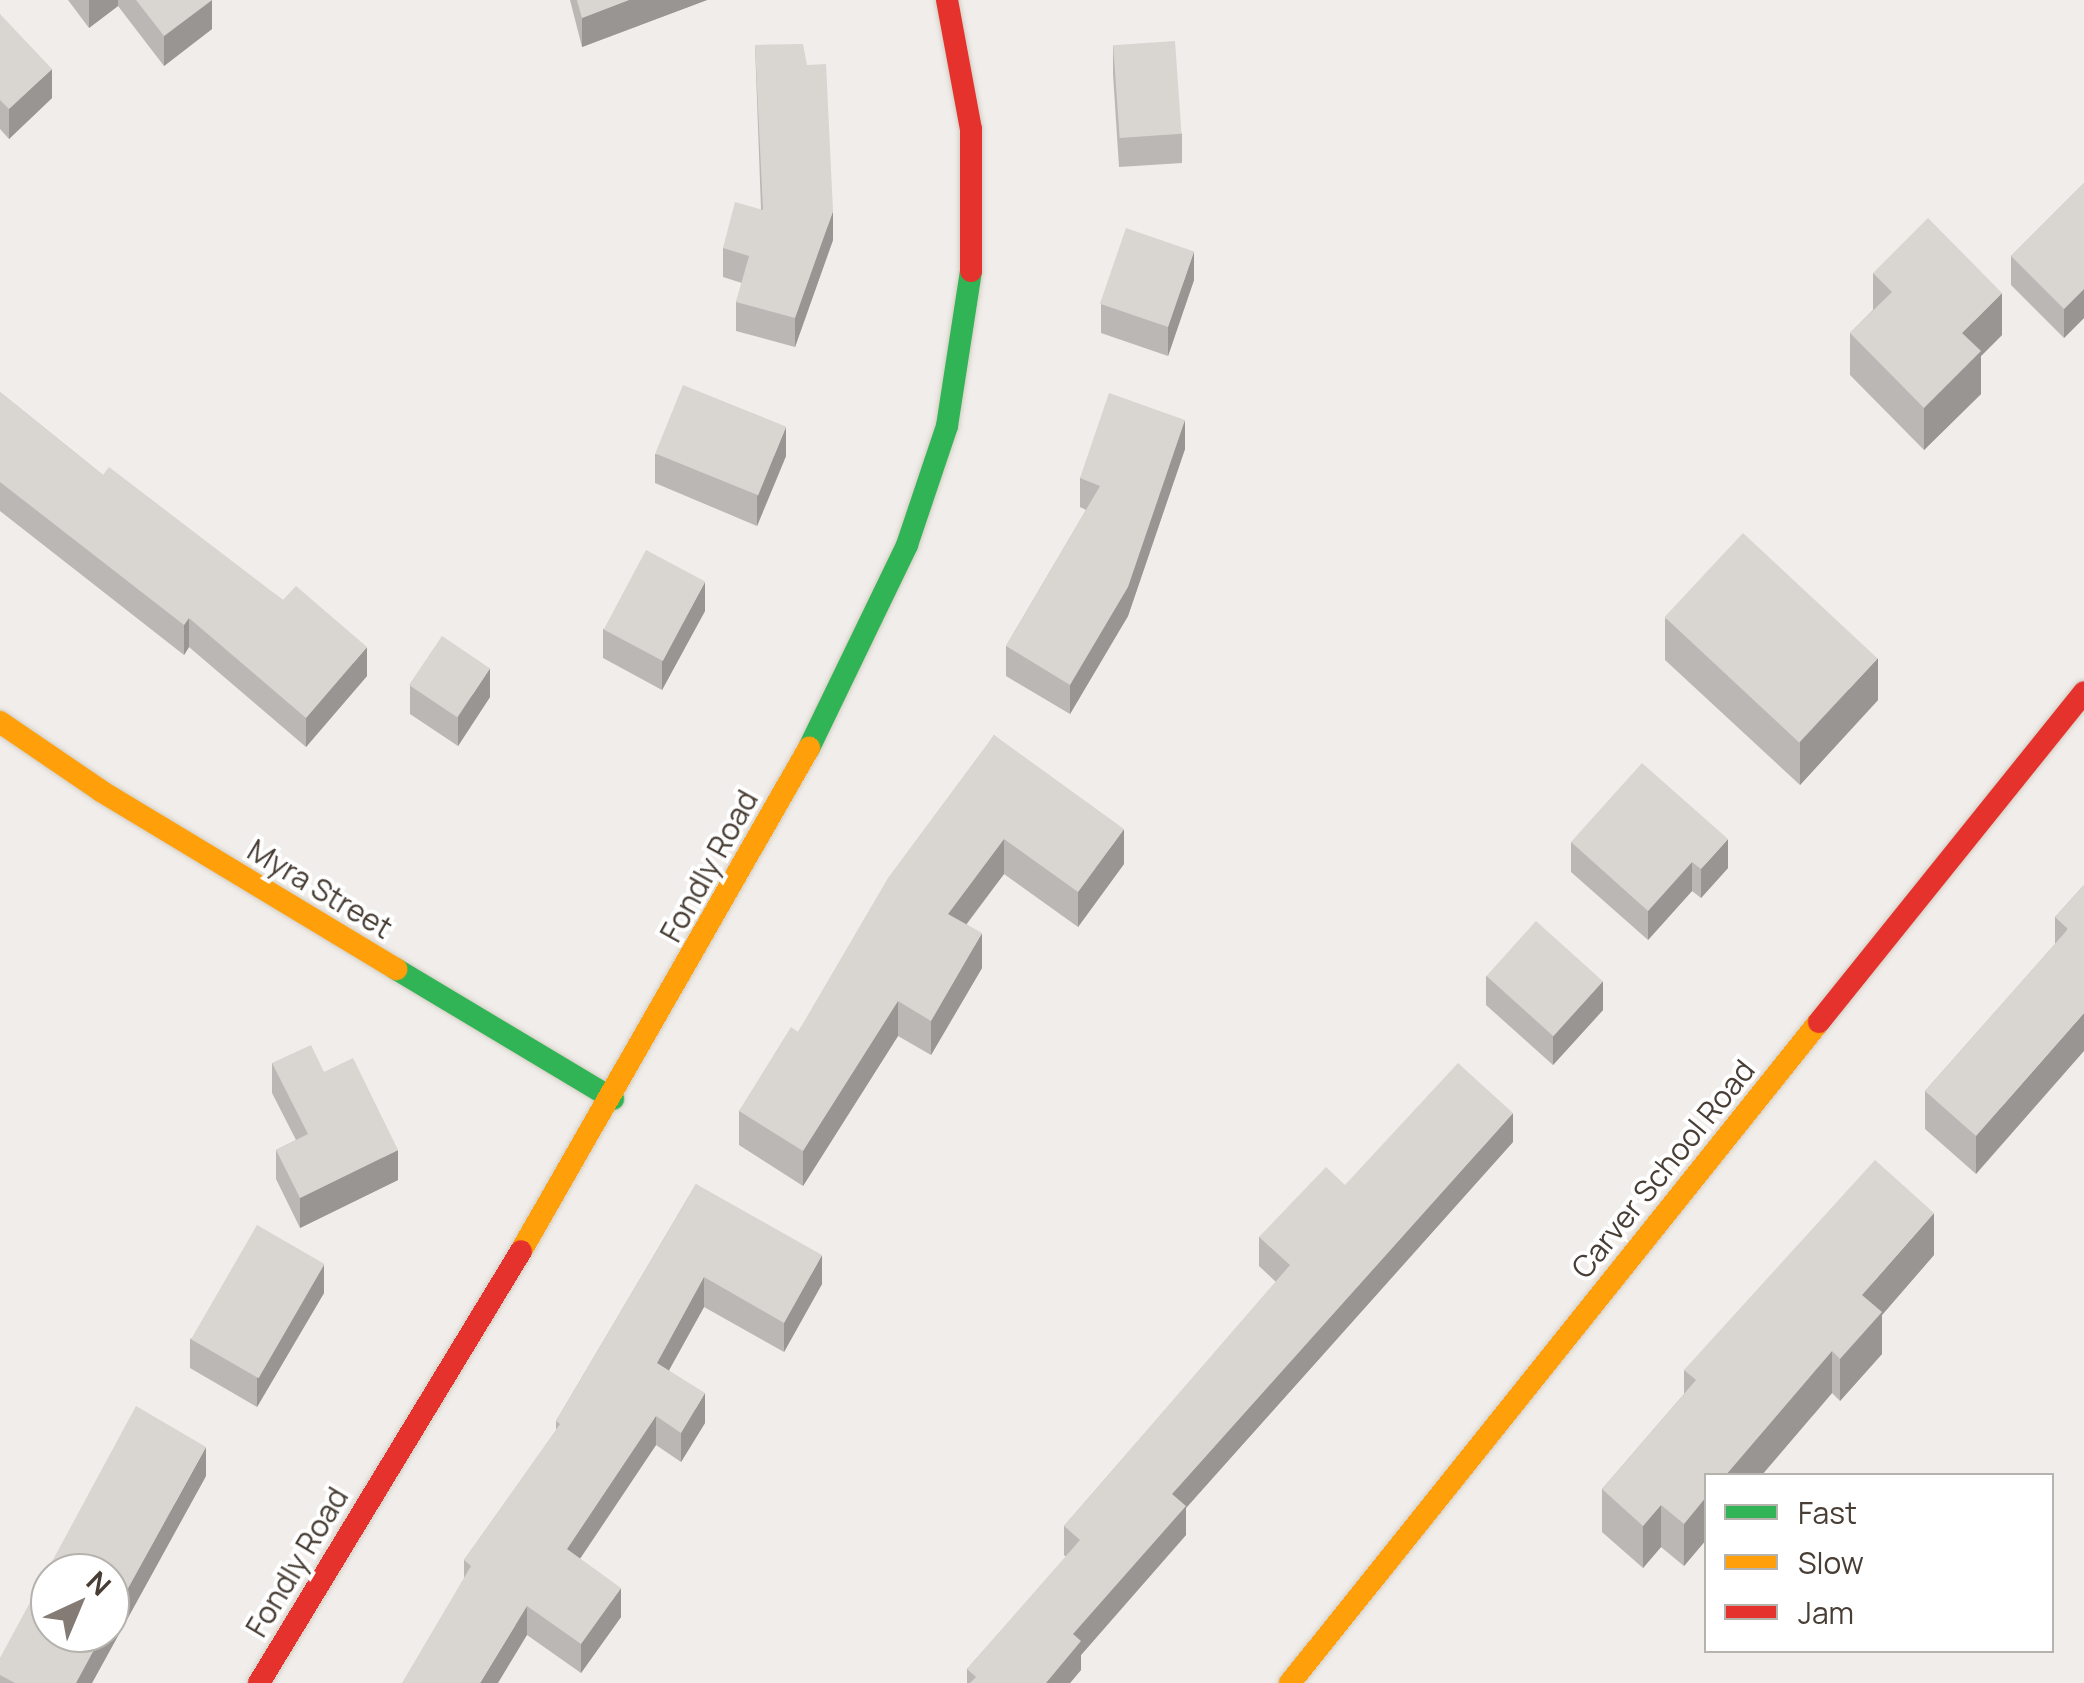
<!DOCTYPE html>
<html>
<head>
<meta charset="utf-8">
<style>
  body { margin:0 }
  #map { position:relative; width:2084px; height:1683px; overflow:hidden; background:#f0edea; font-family:Manrope,sans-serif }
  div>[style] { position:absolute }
  .roads { filter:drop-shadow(0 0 2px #d2ccc2) drop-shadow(0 0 2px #d2ccc2) }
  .fast>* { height:22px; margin:-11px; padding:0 11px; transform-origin:11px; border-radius:11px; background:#30b455 }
  .slow>* { height:22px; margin:-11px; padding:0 11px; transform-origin:11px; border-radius:11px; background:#ff9f0a }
  .jam>* { height:22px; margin:-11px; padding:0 11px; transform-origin:11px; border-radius:11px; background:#e5322d }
  .wall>* { inset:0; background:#bbb7b4 }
  .shaded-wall>* { inset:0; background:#989592 }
  .building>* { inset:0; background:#d9d5d1; transform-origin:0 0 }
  span { translate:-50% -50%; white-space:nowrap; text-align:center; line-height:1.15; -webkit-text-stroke:8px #fff; paint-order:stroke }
  .street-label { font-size:30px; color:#483e35 }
  .legend { position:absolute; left:1704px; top:1473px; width:350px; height:180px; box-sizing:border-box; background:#fff; border:2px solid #b6b2ae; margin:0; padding:12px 18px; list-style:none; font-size:30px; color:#483e35 }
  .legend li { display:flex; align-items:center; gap:20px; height:50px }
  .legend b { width:50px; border:2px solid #b6b2ae }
  .north { position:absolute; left:30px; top:1553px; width:100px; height:100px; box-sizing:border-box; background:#fff; border:2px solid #b6b2ae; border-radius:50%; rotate:44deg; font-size:28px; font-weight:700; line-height:40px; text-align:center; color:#483e35 }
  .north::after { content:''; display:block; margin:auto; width:35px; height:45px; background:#837b74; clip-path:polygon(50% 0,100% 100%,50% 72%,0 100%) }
</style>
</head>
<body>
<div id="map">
  <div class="roads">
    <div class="fast">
      <div style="left:809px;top:748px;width:225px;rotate:-64.2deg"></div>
      <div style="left:907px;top:545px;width:126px;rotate:-71.4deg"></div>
      <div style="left:947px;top:426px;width:157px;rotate:-81.2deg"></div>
      <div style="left:396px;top:969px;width:253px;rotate:30.9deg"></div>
    </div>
    <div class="slow">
      <div style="left:0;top:722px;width:122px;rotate:34.3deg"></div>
      <div style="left:101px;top:791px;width:345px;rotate:31.1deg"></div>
      <div style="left:521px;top:1251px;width:580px;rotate:-60.21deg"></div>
      <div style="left:1290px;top:1683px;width:847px;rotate:-51.33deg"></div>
    </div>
    <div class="jam">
      <div style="left:947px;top:0;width:131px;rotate:79.5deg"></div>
      <div style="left:971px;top:129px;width:142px;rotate:90deg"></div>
      <div style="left:1819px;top:1022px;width:423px;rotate:-51.2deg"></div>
      <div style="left:259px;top:1683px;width:505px;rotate:-58.76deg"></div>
    </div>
  </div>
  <div class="wall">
    <div style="clip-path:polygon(68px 0,212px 0,212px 29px,164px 66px,118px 6px,89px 28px)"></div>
    <div style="clip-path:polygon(570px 0,707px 0,582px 47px)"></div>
    <div style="clip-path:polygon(0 14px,52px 98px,9px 139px,0 129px)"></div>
    <div style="clip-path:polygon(755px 45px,833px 240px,795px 347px,736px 331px,736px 302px,742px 283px,723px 277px,723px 248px,761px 209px)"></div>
    <div style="clip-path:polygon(1113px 45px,1182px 134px,1182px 163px,1119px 167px,1113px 74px)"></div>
    <div style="clip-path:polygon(2084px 183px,2084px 318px,2064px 338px,2011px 285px,2011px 256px)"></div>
    <div style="clip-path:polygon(1873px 273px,2002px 335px,1981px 356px,1981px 394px,1924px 450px,1850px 375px,1850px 333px,1873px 310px)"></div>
    <div style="clip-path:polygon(1194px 280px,1168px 356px,1101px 333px,1101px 304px)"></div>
    <div style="clip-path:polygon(0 392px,103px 475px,283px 600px,367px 676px,306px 747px,189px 647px,184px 655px,0 511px)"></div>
    <div style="clip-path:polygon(1185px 449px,1128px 616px,1070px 714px,1006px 676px,1006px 646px,1086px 510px,1080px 507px,1080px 478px)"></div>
    <div style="clip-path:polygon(655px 454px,786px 456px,757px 526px,655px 483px)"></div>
    <div style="clip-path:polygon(705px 611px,662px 690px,603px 658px,603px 629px)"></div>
    <div style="clip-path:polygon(1665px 618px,1878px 700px,1800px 785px,1665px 660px)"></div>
    <div style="clip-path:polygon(410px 685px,490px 697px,458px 746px,410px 714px)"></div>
    <div style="clip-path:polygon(994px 735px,1124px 864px,1078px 927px,1004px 874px,967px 924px,982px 968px,931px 1055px,898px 1036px,803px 1186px,739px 1145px,739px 1111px,798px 1032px)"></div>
    <div style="clip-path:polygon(1571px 842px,1728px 868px,1701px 898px,1692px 891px,1648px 940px,1571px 872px)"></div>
    <div style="clip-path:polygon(2084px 885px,1976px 1174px,1925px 1129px,1925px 1091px,2055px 944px,2055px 917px)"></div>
    <div style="clip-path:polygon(1486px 976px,1603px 1010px,1553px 1065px,1486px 1005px)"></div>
    <div style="clip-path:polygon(272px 1063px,324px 1072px,398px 1180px,300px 1228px,276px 1179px,276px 1150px,296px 1140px,272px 1093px)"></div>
    <div style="clip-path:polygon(1513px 1142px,1186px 1508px,1186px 1535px,1081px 1655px,1081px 1670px,1070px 1683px,967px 1683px,967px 1669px,1066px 1557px,1064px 1555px,1064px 1526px,1276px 1282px,1259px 1266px,1259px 1237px,1345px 1185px)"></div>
    <div style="clip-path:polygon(696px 1184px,822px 1284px,784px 1352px,704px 1307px,669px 1370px,705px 1423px,681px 1462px,656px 1445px,580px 1559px,621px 1617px,581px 1673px,527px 1635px,464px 1579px,464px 1560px,556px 1431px,556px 1421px)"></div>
    <div style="clip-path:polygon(1934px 1255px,1882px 1315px,1882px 1354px,1840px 1401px,1832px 1393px,1761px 1476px,1706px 1476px,1706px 1540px,1684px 1566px,1661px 1547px,1643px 1568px,1602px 1532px,1602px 1489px,1684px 1394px,1684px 1370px)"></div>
    <div style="clip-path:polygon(324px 1293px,257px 1407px,190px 1368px,190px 1339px)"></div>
    <div style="clip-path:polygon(206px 1476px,92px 1683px,0 1683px,0 1658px)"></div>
  </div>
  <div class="shaded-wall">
    <div style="clip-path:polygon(89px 0,118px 0,118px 6px,89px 28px)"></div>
    <div style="clip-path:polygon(212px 0,212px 29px,164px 66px,164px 36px)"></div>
    <div style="clip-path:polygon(629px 0,707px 0,582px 47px,582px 18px)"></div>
    <div style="clip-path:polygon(52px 69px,52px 98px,9px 139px,9px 109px)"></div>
    <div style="clip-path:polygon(833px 211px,833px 240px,795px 347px,795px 318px)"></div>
    <div style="clip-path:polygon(1194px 251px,1194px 280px,1168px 356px,1168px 327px)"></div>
    <div style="clip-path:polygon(2084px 289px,2084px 318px,2064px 338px,2064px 309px)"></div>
    <div style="clip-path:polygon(2002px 293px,2002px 335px,1981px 356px,1981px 394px,1924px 450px,1924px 408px,1962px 333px)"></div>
    <div style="clip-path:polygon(1185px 420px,1185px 449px,1128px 616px,1070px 714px,1070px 685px)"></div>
    <div style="clip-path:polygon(786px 427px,786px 456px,757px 526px,757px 497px)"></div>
    <div style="clip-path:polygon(705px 582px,705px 611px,662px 690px,662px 661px)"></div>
    <div style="clip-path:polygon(189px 618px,189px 647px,184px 655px,184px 625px)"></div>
    <div style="clip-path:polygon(367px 647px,367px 676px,306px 747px,306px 718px)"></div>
    <div style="clip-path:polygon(1878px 658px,1878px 700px,1800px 785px,1800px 742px)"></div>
    <div style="clip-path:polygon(490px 668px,490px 697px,458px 746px,458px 717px)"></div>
    <div style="clip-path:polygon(1124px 829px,1124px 864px,1078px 927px,1078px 892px)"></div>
    <div style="clip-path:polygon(1004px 839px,1004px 874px,948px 948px,948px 914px)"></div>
    <div style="clip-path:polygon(1728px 839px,1728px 868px,1701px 898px,1701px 869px)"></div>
    <div style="clip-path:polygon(1692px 862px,1692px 891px,1648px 940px,1648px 911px)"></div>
    <div style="clip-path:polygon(982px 933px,982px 968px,931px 1055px,931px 1021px)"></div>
    <div style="clip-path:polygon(1603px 981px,1603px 1010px,1553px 1065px,1553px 1036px)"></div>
    <div style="clip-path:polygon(898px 1001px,898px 1036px,803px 1186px,803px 1151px)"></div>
    <div style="clip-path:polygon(2084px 1013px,2084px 1051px,1976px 1174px,1976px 1136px)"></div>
    <div style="clip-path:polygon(1513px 1113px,1513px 1142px,1186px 1508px,1186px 1535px,1081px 1655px,1081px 1670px,1070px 1683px,1046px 1683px,1073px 1634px,1172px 1494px)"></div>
    <div style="clip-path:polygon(398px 1150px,398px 1180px,300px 1228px,300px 1198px)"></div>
    <div style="clip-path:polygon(1934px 1213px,1934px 1255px,1882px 1315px,1882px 1354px,1840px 1401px,1840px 1359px,1862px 1295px)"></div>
    <div style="clip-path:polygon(822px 1255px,822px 1284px,784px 1352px,784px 1323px)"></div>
    <div style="clip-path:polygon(324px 1264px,324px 1293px,257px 1407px,257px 1378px)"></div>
    <div style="clip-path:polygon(704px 1277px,704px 1307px,657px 1392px,657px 1363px)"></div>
    <div style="clip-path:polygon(1832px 1351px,1832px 1393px,1761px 1476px,1725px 1476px)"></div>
    <div style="clip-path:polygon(705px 1393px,705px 1423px,681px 1462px,681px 1433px)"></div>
    <div style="clip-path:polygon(656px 1416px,656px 1445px,567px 1578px,567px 1549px)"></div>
    <div style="clip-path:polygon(206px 1447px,206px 1476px,92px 1683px,76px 1683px,103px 1633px,110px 1633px,110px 1621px)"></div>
    <div style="clip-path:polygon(1706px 1497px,1706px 1540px,1684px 1566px,1684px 1524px)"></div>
    <div style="clip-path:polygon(1661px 1505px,1661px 1547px,1643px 1568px,1643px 1526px)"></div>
    <div style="clip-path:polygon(621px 1588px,621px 1617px,581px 1673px,581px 1644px)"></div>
    <div style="clip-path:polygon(527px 1606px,527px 1635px,498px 1683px,480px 1683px)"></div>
  </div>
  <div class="building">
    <div style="clip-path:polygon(136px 0,212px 0,164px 36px)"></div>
    <div style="clip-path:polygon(577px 0,629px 0,582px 18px)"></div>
    <div style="clip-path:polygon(0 14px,52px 69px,9px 109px,0 100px)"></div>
    <div style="left:1175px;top:41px;width:93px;height:62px;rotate:86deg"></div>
    <div style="clip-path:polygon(803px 44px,807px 65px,826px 64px,833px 211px,795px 318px,736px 302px,749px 256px,723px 248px,735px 202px,763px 210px,755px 45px)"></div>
    <div style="clip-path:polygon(2084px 183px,2084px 289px,2064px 309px,2011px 256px)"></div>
    <div style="clip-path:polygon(1928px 218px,2002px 293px,1962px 333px,1981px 351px,1924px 408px,1850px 333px,1892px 292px,1873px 273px)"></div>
    <div style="left:1126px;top:228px;width:72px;height:80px;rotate:19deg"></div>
    <div style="left:683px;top:385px;width:111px;height:74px;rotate:22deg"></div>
    <div style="clip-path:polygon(0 392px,103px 475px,109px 467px,283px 600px,296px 586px,367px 647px,306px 718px,189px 618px,184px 625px,0 482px)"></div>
    <div style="clip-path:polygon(1109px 393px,1185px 420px,1128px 587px,1070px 685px,1006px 646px,1100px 486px,1080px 478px)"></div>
    <div style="left:1743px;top:533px;width:184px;height:115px;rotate:43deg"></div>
    <div style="left:646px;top:550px;width:67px;height:90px;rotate:28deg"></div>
    <div style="left:442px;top:636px;width:58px;height:59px;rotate:34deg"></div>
    <div style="clip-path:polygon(994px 735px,1124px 829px,1078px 892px,1004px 839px,948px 914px,982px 933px,931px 1021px,898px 1001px,803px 1151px,739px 1111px,791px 1027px,798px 1032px,888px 878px)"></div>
    <div style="clip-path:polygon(1642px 763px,1728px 839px,1701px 869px,1692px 862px,1648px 911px,1571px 842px)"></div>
    <div style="clip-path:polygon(2084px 885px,2084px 1013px,1976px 1136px,1925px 1091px,2068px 929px,2055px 917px)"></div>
    <div style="left:1536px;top:921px;width:90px;height:74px;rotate:42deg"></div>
    <div style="clip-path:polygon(311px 1045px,324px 1072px,353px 1058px,398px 1150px,300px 1198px,276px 1150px,308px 1134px,272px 1063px)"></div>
    <div style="clip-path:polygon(1458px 1063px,1513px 1113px,1172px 1494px,1186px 1506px,1073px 1634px,1081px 1641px,1046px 1683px,970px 1683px,976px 1677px,967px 1669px,1080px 1540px,1064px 1526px,1290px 1265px,1259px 1237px,1326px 1167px,1345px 1185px)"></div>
    <div style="clip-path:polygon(1875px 1160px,1934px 1213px,1862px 1295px,1882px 1312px,1840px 1359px,1832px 1351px,1725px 1476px,1706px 1476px,1706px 1497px,1684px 1524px,1661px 1505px,1643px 1526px,1602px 1489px,1696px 1380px,1684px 1370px)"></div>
    <div style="clip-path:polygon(696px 1184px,822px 1255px,784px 1323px,704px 1277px,657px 1363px,705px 1393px,681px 1433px,656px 1416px,567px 1549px,621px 1588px,581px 1644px,527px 1606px,480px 1683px,402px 1683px,471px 1566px,464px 1560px,560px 1424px,556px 1421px)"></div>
    <div style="left:257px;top:1225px;width:78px;height:132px;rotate:30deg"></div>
    <div style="clip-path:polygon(136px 1406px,206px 1447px,110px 1621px,110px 1573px,50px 1573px,50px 1633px,103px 1633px,76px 1683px,15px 1683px,0 1675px,0 1658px)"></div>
  </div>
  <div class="street-label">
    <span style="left:709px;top:866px;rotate:-61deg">Fondly Road</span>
    <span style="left:320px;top:889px;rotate:31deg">Myra Street</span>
    <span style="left:1663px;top:1169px;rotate:-51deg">Carver School Road</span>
    <span style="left:297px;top:1562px;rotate:-59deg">Fondly Road</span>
  </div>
  <ul class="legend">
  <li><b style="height:12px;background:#30b455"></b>Fast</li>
  <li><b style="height:12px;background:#ff9f0a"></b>Slow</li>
  <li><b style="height:12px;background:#e5322d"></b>Jam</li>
  </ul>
  <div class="north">N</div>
</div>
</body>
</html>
